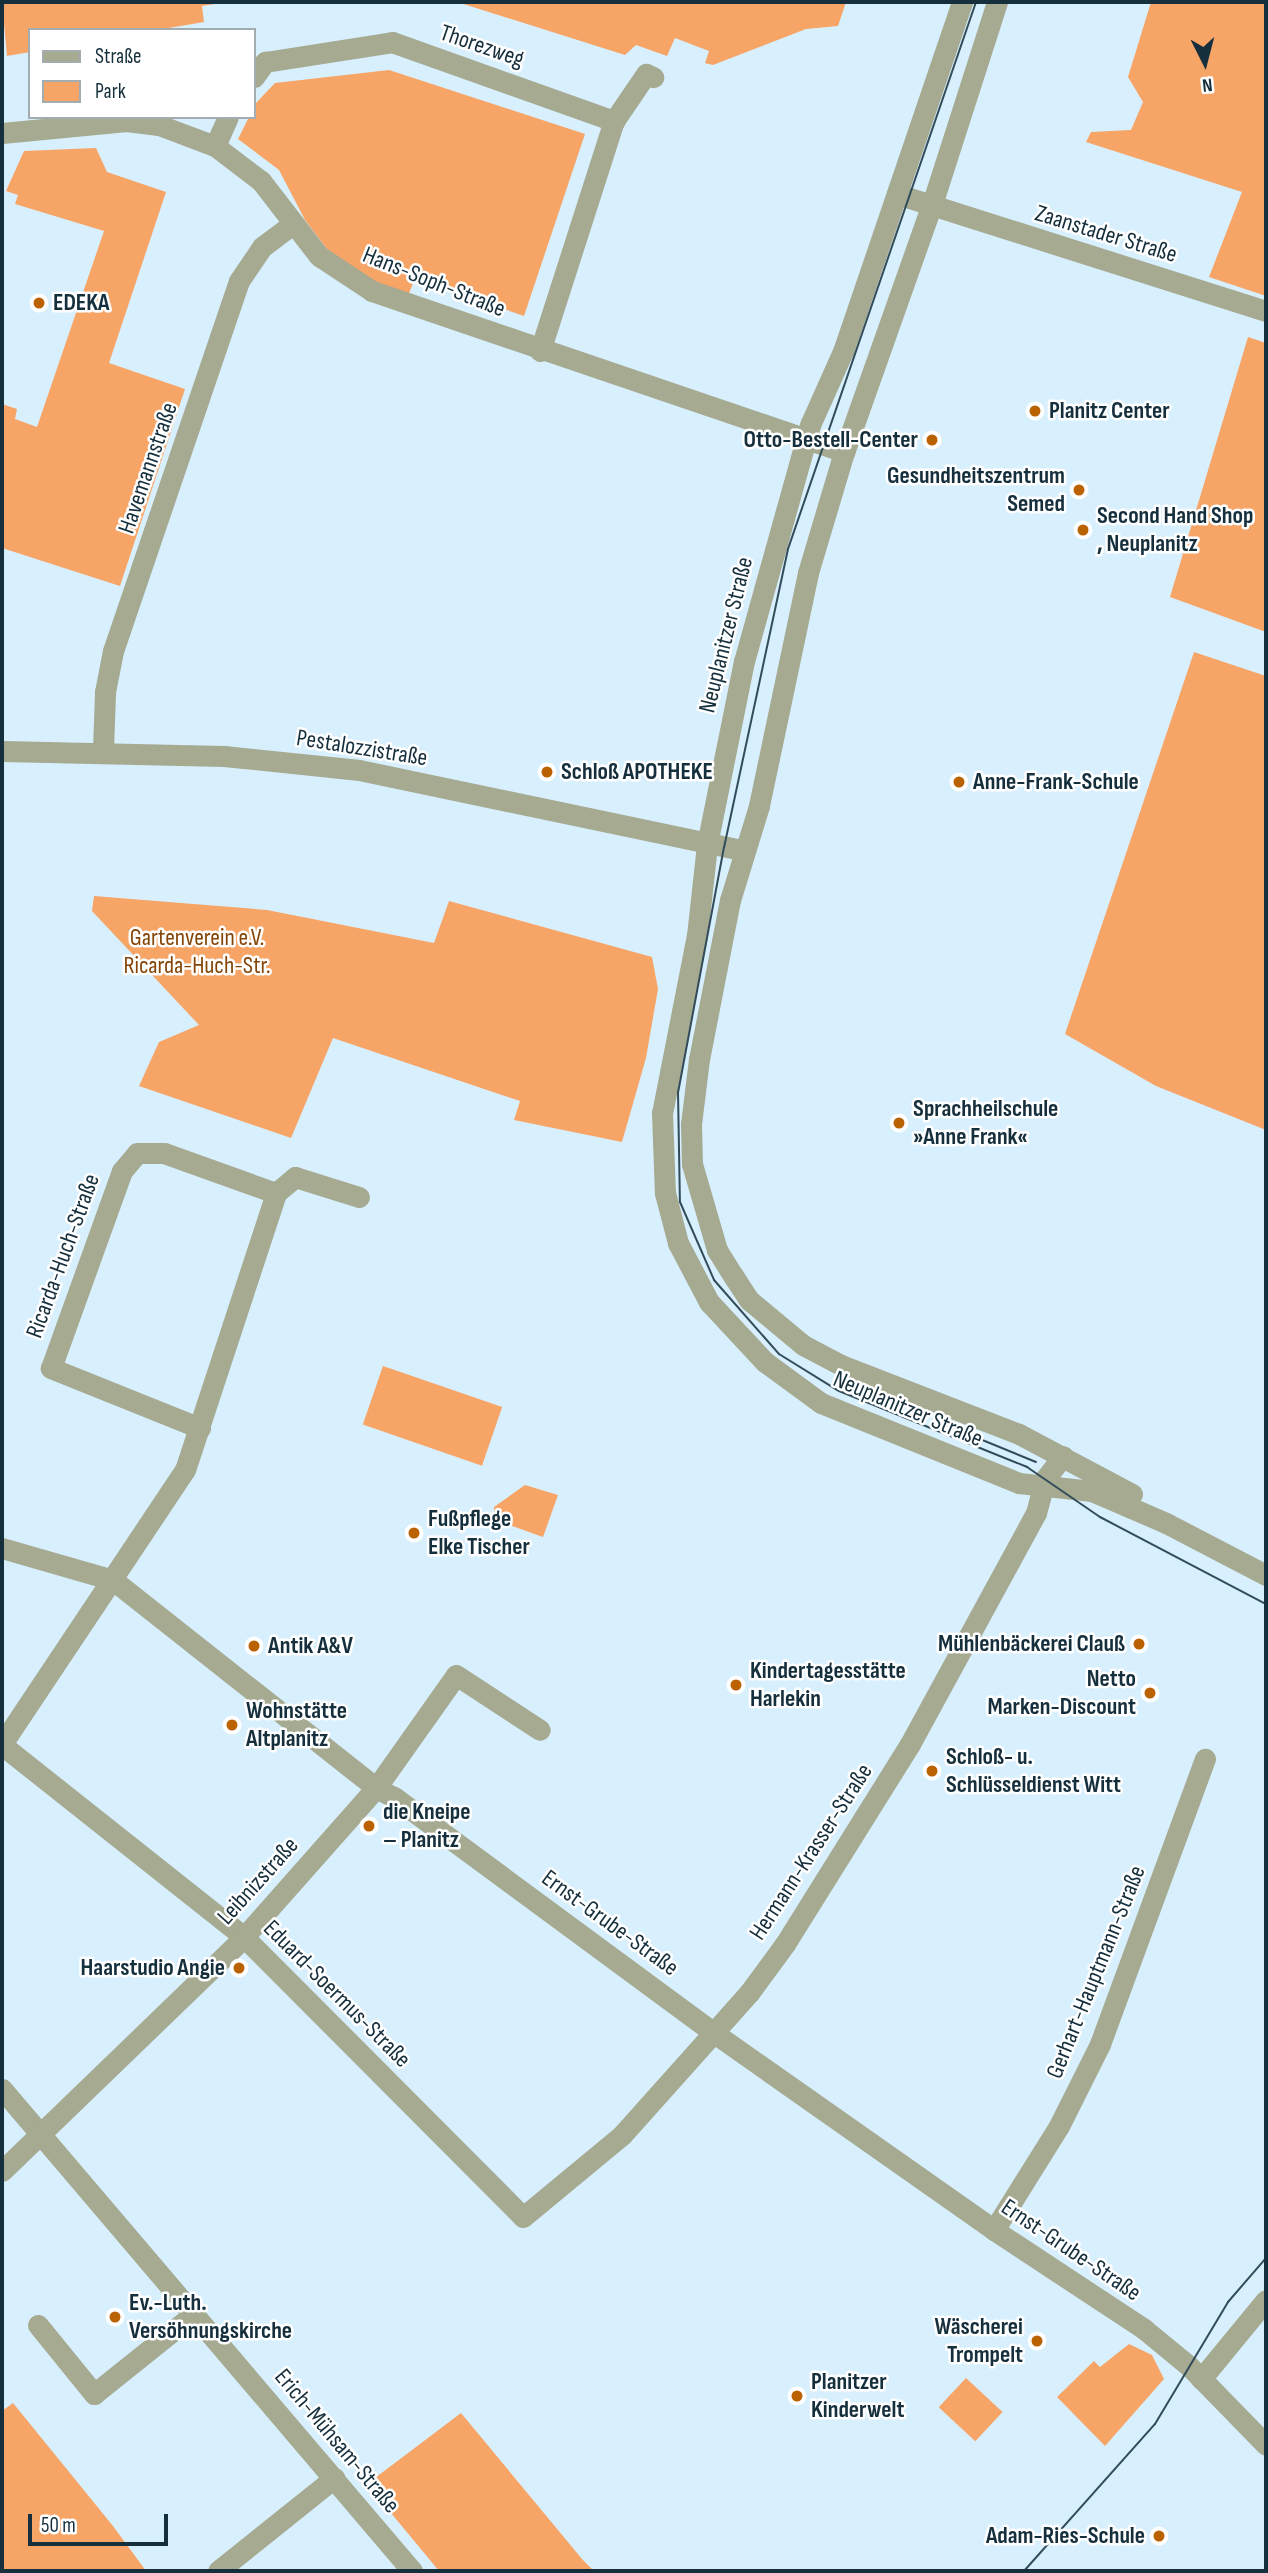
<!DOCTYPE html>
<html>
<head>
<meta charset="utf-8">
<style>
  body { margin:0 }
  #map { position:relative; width:1268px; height:2573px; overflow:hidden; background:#d8effe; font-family:"Sofia Sans Condensed",sans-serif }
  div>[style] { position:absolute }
  .green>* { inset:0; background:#f7a467; transform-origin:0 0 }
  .minor>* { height:21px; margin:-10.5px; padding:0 10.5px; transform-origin:10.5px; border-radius:10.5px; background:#a5aa91 }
  .tram>* { height:2px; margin:-1px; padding:0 1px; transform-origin:1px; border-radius:1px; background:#334c5a }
  .dots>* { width:19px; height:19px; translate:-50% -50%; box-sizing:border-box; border:4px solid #fff; border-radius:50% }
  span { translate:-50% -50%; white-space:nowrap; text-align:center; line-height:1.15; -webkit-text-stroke:5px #fff; paint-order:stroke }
  .street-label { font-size:24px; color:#162f3d }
  .poi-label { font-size:24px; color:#162f3d; font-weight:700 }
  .left { translate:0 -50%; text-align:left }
  .right { translate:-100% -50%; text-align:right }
  .park-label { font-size:24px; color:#844405 }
  .frame { position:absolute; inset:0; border:4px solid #162f3d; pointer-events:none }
  .legend { position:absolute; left:28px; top:28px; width:228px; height:91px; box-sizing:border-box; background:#fff; border:2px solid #a2acb1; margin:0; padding:9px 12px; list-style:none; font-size:21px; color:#162f3d }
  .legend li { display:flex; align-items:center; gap:14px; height:35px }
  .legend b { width:35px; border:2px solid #a2acb1 }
  .north { position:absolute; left:1170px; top:28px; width:70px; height:70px; -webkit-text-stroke:5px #fff; paint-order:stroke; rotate:174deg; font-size:19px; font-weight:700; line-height:28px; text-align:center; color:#162f3d }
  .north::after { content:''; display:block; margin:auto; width:24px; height:32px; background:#162f3d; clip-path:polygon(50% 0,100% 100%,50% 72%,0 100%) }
  .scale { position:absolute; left:28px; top:2514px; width:140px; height:32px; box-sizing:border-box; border:4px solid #162f3d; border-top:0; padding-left:9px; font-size:21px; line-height:24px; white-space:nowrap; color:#162f3d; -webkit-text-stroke:5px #fff; paint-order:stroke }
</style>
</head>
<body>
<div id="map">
  <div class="green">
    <div style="clip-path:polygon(2px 2px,228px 2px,202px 6px,204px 22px,157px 30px,30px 30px,30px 52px,7px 56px)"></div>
    <div style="clip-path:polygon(457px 2px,846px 2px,838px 26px,806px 29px,713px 65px,705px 63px,709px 51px,675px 38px,667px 56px,636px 45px,625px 55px)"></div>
    <div style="clip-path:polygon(1151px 2px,1266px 2px,1266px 296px,1209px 277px,1242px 192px,1086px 142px,1091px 132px,1131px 130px,1143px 102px,1128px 77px)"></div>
    <div style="clip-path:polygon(389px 70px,585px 134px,524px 316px,415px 278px,408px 296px,353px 271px,327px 249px,305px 220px,279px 170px,238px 139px,249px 117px,254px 117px,256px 103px,275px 83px)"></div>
    <div style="clip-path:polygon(96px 148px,107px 172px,166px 192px,109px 363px,185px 389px,120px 586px,2px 548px,2px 404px,17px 409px,15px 419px,37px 427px,104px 231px,15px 204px,18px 195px,6px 191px,24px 151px)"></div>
    <div style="clip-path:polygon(1248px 337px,1266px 343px,1266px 632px,1170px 597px)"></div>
    <div style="clip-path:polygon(1194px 652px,1266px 676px,1266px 1130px,1156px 1086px,1065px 1034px)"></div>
    <div style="clip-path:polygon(94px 896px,267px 910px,434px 943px,449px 901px,652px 957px,658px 989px,646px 1058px,622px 1142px,514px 1120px,520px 1101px,333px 1038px,291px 1138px,139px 1086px,159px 1042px,199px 1025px,92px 911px)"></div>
    <div style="left:383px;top:1366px;width:126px;height:62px;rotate:19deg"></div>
    <div style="clip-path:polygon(525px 1485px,558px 1495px,543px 1537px,495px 1520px,494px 1507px)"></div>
    <div style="clip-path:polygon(1129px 2344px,1152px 2355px,1164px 2379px,1105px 2446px,1057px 2397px,1094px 2361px,1100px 2367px)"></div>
    <div style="left:966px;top:2378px;width:50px;height:40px;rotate:43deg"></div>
    <div style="clip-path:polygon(13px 2403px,113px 2526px,146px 2571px,2px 2571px,2px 2411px)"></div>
    <div style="clip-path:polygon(461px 2413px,582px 2559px,594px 2571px,439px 2571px,367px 2484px)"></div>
  </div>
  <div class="minor">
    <div style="left:962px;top:2px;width:367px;rotate:108.8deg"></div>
    <div style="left:844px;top:349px;width:83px;rotate:114.1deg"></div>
    <div style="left:810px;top:425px;width:245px;rotate:105.6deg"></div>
    <div style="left:744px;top:661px;width:188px;rotate:101.4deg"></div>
    <div style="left:707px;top:845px;width:91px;rotate:96.3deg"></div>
    <div style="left:697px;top:935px;width:181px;rotate:101.1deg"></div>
    <div style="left:662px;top:1113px;width:80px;rotate:87.9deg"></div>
    <div style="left:665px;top:1193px;width:52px;rotate:75.4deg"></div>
    <div style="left:678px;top:1243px;width:67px;rotate:62.3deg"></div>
    <div style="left:709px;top:1302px;width:82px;rotate:47deg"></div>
    <div style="left:765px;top:1362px;width:69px;rotate:36.2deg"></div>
    <div style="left:821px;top:1403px;width:214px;rotate:22deg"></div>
    <div style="left:1019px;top:1483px;width:73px;rotate:6.3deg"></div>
    <div style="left:1092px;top:1491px;width:81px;rotate:23.4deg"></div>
    <div style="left:1166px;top:1523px;width:113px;rotate:27.5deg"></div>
    <div style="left:997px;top:2px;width:212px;rotate:107.8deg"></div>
    <div style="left:932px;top:204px;width:263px;rotate:109.5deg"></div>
    <div style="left:844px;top:452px;width:126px;rotate:106.6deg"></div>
    <div style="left:808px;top:573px;width:238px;rotate:101.9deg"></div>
    <div style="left:759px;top:806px;width:98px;rotate:107.1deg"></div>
    <div style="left:730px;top:900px;width:162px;rotate:101deg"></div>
    <div style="left:699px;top:1059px;width:65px;rotate:97deg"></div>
    <div style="left:691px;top:1124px;width:40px;rotate:88.6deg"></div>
    <div style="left:692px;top:1164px;width:90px;rotate:73.8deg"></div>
    <div style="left:717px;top:1250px;width:32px;rotate:58deg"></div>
    <div style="left:734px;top:1277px;width:27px;rotate:57deg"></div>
    <div style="left:749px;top:1300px;width:70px;rotate:39.8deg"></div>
    <div style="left:803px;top:1345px;width:43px;rotate:27.8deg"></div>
    <div style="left:841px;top:1365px;width:191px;rotate:21.2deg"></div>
    <div style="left:1019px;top:1434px;width:128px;rotate:28deg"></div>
    <div style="left:254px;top:77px;width:19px;rotate:-54deg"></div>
    <div style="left:265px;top:62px;width:129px;rotate:-8.9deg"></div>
    <div style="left:392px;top:42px;width:236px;rotate:19.6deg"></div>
    <div style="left:2px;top:133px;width:125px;rotate:-5.5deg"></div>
    <div style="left:126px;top:121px;width:33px;rotate:7deg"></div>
    <div style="left:159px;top:125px;width:60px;rotate:20.6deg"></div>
    <div style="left:215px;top:146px;width:58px;rotate:37.3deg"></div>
    <div style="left:261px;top:181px;width:95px;rotate:52.3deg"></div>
    <div style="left:319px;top:256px;width:64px;rotate:33.4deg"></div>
    <div style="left:372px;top:291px;width:499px;rotate:18.8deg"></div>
    <div style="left:215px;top:146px;width:32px;rotate:-66deg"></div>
    <div style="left:897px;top:194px;width:387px;rotate:17.6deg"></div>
    <div style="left:540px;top:351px;width:242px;rotate:-72.2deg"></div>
    <div style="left:614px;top:121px;width:57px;rotate:-55.8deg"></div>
    <div style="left:646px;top:74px;width:8px;rotate:23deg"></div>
    <div style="left:103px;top:750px;width:58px;rotate:-88deg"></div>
    <div style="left:105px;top:692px;width:42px;rotate:-79deg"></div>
    <div style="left:113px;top:651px;width:391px;rotate:-71.2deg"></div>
    <div style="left:239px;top:281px;width:41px;rotate:-55.9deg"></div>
    <div style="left:262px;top:247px;width:38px;rotate:-37deg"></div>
    <div style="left:2px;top:751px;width:222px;rotate:1.3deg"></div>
    <div style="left:224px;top:756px;width:136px;rotate:5.9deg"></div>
    <div style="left:359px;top:770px;width:392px;rotate:11.8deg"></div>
    <div style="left:200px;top:1428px;width:161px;rotate:-158.1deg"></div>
    <div style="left:51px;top:1368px;width:209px;rotate:-70.2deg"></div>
    <div style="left:122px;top:1171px;width:23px;rotate:-50deg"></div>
    <div style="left:137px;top:1153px;width:27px"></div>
    <div style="left:164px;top:1153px;width:119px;rotate:19.7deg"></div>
    <div style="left:2px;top:1548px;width:116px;rotate:16.1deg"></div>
    <div style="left:113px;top:1580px;width:335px;rotate:38.3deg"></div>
    <div style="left:376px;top:1788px;width:20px;rotate:27deg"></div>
    <div style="left:394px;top:1797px;width:398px;rotate:36.4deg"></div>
    <div style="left:714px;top:2033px;width:342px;rotate:35.1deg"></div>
    <div style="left:994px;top:2230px;width:180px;rotate:33.4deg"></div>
    <div style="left:1144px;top:2329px;width:58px;rotate:39.4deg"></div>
    <div style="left:1189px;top:2366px;width:110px;rotate:45.7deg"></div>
    <div style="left:2px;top:1744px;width:329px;rotate:-56.3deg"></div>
    <div style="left:185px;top:1470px;width:292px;rotate:-71.8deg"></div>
    <div style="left:276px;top:1193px;width:25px;rotate:-40deg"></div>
    <div style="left:295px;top:1177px;width:67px;rotate:17.4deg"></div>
    <div style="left:2px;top:1745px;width:309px;rotate:38.4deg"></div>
    <div style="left:244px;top:1937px;width:395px;rotate:45.1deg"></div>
    <div style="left:523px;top:2217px;width:129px;rotate:-39.6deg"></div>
    <div style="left:622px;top:2135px;width:191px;rotate:-48.2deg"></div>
    <div style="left:749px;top:1993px;width:61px;rotate:-53.7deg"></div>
    <div style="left:785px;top:1944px;width:236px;rotate:-58deg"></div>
    <div style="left:910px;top:1744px;width:263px;rotate:-61.4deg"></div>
    <div style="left:1036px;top:1513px;width:35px;rotate:-75deg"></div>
    <div style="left:1045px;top:1479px;width:29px;rotate:-52deg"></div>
    <div style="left:2px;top:2089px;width:633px;rotate:49.61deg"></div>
    <div style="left:2px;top:2171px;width:337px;rotate:-44deg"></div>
    <div style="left:244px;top:1937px;width:199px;rotate:-48.5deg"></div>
    <div style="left:376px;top:1788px;width:138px;rotate:-54.7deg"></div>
    <div style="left:456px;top:1675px;width:100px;rotate:33.2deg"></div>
    <div style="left:994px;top:2230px;width:123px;rotate:-58deg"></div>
    <div style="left:1059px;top:2126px;width:92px;rotate:-63.4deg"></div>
    <div style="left:1100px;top:2044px;width:304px;rotate:-69.8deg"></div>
    <div style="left:38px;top:2325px;width:89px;rotate:50.9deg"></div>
    <div style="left:94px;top:2394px;width:129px;rotate:-38.7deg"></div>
    <div style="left:1201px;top:2379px;width:102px;rotate:-50.6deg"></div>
    <div style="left:218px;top:2571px;width:149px;rotate:-38.7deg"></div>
  </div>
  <div class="tram">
    <div style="left:976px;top:2px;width:578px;rotate:108.97deg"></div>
    <div style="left:788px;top:549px;width:305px;rotate:102.1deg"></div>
    <div style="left:724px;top:847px;width:249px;rotate:100.6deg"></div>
    <div style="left:678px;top:1092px;width:110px;rotate:89deg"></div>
    <div style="left:680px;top:1202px;width:85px;rotate:66.4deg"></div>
    <div style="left:714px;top:1280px;width:98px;rotate:48.7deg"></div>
    <div style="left:779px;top:1354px;width:70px;rotate:31.7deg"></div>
    <div style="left:839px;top:1391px;width:203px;rotate:22deg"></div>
    <div style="left:1027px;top:1467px;width:88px;rotate:34.4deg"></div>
    <div style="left:1100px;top:1517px;width:187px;rotate:27.7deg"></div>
    <div style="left:936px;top:1421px;width:108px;rotate:22.3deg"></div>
    <div style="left:1024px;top:2571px;width:197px;rotate:-48.3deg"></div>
    <div style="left:1155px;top:2424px;width:142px;rotate:-59.1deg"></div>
    <div style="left:1228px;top:2302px;width:58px;rotate:-49.2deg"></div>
  </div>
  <div class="dots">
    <div style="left:39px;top:303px;background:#bb6200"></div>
    <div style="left:1035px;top:411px;background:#bb6200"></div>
    <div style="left:932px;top:440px;background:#bb6200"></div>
    <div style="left:1079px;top:490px;background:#bb6200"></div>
    <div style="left:1083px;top:530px;background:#bb6200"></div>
    <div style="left:547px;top:772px;background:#bb6200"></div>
    <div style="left:959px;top:782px;background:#bb6200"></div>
    <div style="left:899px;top:1123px;background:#bb6200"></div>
    <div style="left:414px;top:1533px;background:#bb6200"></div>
    <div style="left:1139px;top:1644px;background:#bb6200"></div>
    <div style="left:254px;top:1646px;background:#bb6200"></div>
    <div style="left:736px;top:1685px;background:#bb6200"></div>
    <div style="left:1150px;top:1693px;background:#bb6200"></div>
    <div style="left:232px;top:1725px;background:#bb6200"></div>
    <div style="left:932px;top:1771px;background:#bb6200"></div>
    <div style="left:369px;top:1826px;background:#bb6200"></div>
    <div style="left:239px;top:1968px;background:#bb6200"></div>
    <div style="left:115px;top:2317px;background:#bb6200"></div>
    <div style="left:1037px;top:2341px;background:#bb6200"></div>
    <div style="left:797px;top:2396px;background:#bb6200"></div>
    <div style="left:1159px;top:2536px;background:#bb6200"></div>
  </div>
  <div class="street-label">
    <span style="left:482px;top:46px;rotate:19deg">Thorezweg</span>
    <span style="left:1106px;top:234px;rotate:17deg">Zaanstader Straße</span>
    <span style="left:434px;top:282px;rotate:22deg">Hans-Soph-Straße</span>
    <span style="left:148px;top:468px;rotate:-71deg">Havemannstraße</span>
    <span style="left:726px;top:635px;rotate:-76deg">Neuplanitzer Straße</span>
    <span style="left:362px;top:748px;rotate:9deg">Pestalozzistraße</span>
    <span style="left:63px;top:1256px;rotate:-70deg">Ricarda-Huch-Straße</span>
    <span style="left:908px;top:1409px;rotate:23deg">Neuplanitzer Straße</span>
    <span style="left:811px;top:1852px;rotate:-57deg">Hermann-Krasser-Straße</span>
    <span style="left:258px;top:1881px;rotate:-48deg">Leibnizstraße</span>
    <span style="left:610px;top:1923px;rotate:36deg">Ernst-Grube-Straße</span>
    <span style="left:1096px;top:1972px;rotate:-68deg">Gerhart-Hauptmann-Straße</span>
    <span style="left:337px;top:1994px;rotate:45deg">Eduard-Soermus-Straße</span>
    <span style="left:1071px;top:2250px;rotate:34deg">Ernst-Grube-Straße</span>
    <span style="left:337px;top:2441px;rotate:50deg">Erich-Mühsam-Straße</span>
  </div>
  <div class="poi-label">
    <span class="left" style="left:53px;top:303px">EDEKA</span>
    <span class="left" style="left:1049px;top:411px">Planitz Center</span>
    <span class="right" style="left:918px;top:440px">Otto-Bestell-Center</span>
    <span class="right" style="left:1065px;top:490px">Gesundheitszentrum<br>Semed</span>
    <span class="left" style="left:1097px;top:530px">Second Hand Shop<br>, Neuplanitz</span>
    <span class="left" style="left:561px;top:772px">Schloß APOTHEKE</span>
    <span class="left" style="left:973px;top:782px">Anne-Frank-Schule</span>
    <span class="left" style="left:913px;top:1123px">Sprachheilschule<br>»Anne Frank«</span>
    <span class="left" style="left:428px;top:1533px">Fußpflege<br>Elke Tischer</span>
    <span class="right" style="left:1125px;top:1644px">Mühlenbäckerei Clauß</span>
    <span class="left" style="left:268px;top:1646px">Antik A&amp;V</span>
    <span class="left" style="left:750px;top:1685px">Kindertagesstätte<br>Harlekin</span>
    <span class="right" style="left:1136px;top:1693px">Netto<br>Marken-Discount</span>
    <span class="left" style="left:246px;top:1725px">Wohnstätte<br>Altplanitz</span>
    <span class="left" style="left:946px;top:1771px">Schloß- u.<br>Schlüsseldienst Witt</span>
    <span class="left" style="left:383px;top:1826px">die Kneipe<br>– Planitz</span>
    <span class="right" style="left:225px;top:1968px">Haarstudio Angie</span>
    <span class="left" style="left:129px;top:2317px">Ev.-Luth.<br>Versöhnungskirche</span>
    <span class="right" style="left:1023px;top:2341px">Wäscherei<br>Trompelt</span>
    <span class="left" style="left:811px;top:2396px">Planitzer<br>Kinderwelt</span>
    <span class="right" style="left:1145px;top:2536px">Adam-Ries-Schule</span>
  </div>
  <div class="park-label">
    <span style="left:197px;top:952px">Gartenverein e.V.<br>Ricarda-Huch-Str.</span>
  </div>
  <div class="frame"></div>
  <ul class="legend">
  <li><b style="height:9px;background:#a5aa91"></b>Straße</li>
  <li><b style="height:19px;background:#f7a467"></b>Park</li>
  </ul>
  <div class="north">N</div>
  <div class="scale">50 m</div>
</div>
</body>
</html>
